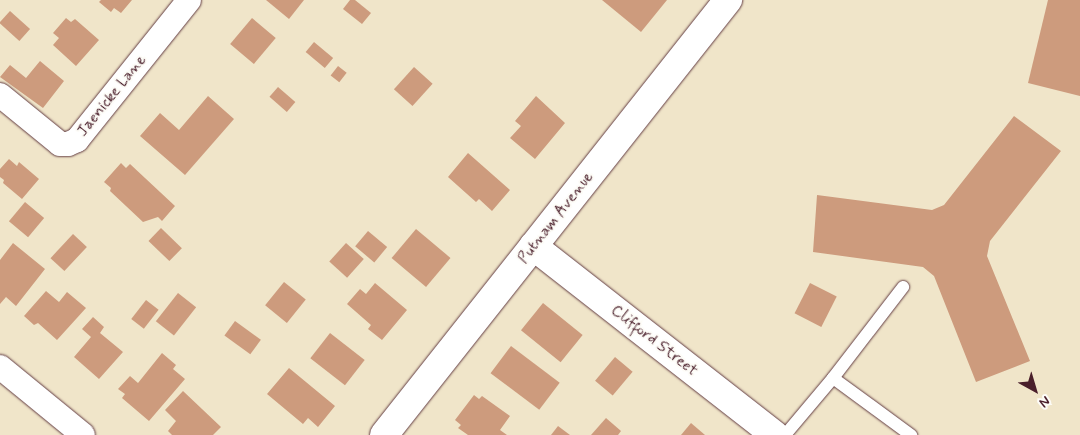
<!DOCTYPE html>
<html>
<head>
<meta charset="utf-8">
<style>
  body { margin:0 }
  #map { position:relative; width:1080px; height:435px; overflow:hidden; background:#f0e5c9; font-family:Mynerve,sans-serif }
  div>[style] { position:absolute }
  .building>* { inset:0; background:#cd9b7d; transform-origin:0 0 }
  .roads { filter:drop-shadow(0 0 1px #633d43) drop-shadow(0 0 1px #633d43) }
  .service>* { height:12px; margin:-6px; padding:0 6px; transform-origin:6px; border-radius:6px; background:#fff }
  .minor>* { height:24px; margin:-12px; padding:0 12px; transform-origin:12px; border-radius:12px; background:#fff }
  .tertiary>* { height:28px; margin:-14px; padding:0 14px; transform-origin:14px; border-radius:14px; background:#fff }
  .secondary>* { height:28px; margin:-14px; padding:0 14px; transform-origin:14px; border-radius:14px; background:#fff }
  span { translate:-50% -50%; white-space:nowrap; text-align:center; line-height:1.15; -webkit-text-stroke:4px #fdfcf7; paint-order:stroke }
  .street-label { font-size:16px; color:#4a1f2b }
  .north { position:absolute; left:1010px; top:365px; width:50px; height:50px; -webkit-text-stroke:4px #fdfcf7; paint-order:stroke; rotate:141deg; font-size:14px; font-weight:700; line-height:20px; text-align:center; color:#4a1f2b }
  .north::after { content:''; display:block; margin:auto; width:18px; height:22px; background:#4a1f2b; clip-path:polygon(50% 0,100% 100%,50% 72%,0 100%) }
</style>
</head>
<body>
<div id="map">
  <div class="building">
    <div style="clip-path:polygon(101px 0,132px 0,121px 13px,114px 8px,111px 12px,99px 2px)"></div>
    <div style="clip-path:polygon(266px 0,304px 0,289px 19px)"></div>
    <div style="clip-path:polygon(350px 0,355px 0,371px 13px,362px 24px,343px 9px)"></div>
    <div style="clip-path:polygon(602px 0,667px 0,641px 32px)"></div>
    <div style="clip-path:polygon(1048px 0,1080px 0,1080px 96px,1028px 83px)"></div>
    <div style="left:10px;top:11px;width:27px;height:16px;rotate:42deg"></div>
    <div style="clip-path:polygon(66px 18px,71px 22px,75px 19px,99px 40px,76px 66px,53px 45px,59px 38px,53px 33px)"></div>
    <div style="left:252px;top:18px;width:31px;height:34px;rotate:40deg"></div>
    <div style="left:314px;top:42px;width:25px;height:13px;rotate:40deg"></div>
    <div style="clip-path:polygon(40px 61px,64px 81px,43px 108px,0 77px,10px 65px,26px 78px)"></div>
    <div style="left:338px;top:66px;width:11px;height:12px;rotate:38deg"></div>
    <div style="left:414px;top:67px;width:25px;height:30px;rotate:42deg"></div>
    <div style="left:278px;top:87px;width:23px;height:13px;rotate:41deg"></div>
    <div style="clip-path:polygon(208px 96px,234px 119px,185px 175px,140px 136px,160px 113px,179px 130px)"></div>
    <div style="clip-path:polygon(536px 96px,565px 123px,535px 159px,510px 138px,521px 126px,515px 121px)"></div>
    <div style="clip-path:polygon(1014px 116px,1061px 151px,990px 241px,987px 256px,1030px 361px,976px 382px,934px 276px,923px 267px,813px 252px,817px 195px,932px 210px,944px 205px)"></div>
    <div style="clip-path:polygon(468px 153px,510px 190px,492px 211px,479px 199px,476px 202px,448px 177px)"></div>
    <div style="clip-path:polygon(9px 159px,17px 166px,19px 162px,39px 179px,22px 199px,3px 183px,4px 180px,0 177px,0 169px)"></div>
    <div style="clip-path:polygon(121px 163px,126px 168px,130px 164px,175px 206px,162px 221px,158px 217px,143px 222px,110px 191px,111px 188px,104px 182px)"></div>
    <div style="left:25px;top:202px;width:25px;height:25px;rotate:40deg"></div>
    <div style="left:161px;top:228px;width:29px;height:18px;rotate:44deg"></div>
    <div style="left:416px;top:229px;width:45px;height:38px;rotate:40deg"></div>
    <div style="left:368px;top:231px;width:25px;height:20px;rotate:40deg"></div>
    <div style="left:73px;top:234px;width:19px;height:33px;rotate:43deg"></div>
    <div style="clip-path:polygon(13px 243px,45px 269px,16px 306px,6px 297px,0 304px,0 260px)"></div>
    <div style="left:346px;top:243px;width:24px;height:25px;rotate:42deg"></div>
    <div style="left:284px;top:282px;width:28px;height:30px;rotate:39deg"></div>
    <div style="clip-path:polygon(375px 283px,407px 310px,382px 340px,368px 329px,371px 325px,347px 304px,360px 289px,366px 294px)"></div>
    <div style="left:810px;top:283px;width:30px;height:34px;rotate:27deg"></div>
    <div style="clip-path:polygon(46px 291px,59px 302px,67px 292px,86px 308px,57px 340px,38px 323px,34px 325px,24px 316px)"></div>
    <div style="left:178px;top:293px;width:23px;height:36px;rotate:38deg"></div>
    <div style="left:146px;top:300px;width:16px;height:24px;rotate:38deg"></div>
    <div style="left:543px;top:303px;width:51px;height:35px;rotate:39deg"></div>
    <div style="clip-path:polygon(93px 317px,104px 327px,100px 333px,123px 352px,99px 379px,74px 357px,91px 337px,82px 329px)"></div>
    <div style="left:235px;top:321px;width:32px;height:18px;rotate:36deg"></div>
    <div style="left:330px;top:333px;width:44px;height:32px;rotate:38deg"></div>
    <div style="left:511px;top:346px;width:61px;height:34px;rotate:37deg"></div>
    <div style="clip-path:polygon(162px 353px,176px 365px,173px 369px,185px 379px,149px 421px,122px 398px,125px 394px,118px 389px,130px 376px,138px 383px)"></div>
    <div style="left:615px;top:357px;width:23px;height:31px;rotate:40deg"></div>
    <div style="clip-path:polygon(289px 368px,335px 406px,318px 427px,308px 418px,303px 424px,267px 394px)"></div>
    <div style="clip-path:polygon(183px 391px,221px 427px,213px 435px,172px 435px,168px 431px,176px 421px,165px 410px)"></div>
    <div style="clip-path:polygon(474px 395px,479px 399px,482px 396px,510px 416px,500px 430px,507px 435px,468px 435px,458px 428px,461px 425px,455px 420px)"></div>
    <div style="clip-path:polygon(606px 418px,621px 431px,618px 435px,591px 435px)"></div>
    <div style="clip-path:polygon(691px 423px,705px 435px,681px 435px)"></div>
    <div style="clip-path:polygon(558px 426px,570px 435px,551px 435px)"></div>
  </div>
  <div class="roads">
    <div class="service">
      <div style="left:833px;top:378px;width:115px;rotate:-52.4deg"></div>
      <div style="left:785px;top:435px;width:75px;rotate:-49.9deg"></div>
      <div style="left:833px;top:378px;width:97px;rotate:36.2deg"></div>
    </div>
    <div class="minor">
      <div style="left:0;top:95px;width:77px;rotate:39.2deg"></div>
      <div style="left:60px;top:144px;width:8px"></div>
      <div style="left:68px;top:144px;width:10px;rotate:-24deg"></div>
      <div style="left:77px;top:140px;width:179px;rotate:-51.3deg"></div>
      <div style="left:0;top:367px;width:107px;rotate:39.3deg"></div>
    </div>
    <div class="tertiary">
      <div style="left:533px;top:246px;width:307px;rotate:38deg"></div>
    </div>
    <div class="secondary">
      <div style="left:384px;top:435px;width:555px;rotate:-51.66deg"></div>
    </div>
  </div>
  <div class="street-label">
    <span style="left:112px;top:96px;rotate:-51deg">Jaenicke Lane</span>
    <span style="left:556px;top:218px;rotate:-52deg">Putnam Avenue</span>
    <span style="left:654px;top:341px;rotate:38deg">Clifford Street</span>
  </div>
  <div class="north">N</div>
</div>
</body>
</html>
